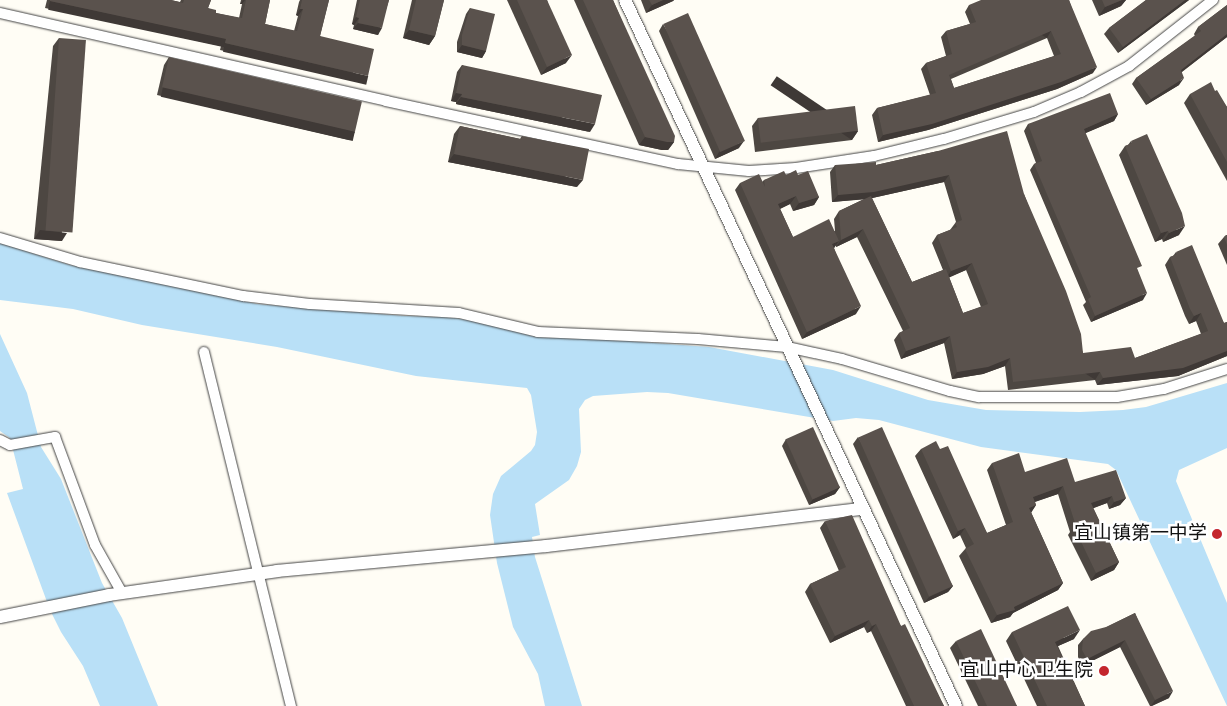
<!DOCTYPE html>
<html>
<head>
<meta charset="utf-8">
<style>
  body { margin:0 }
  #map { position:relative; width:1227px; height:706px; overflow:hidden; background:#fffdf5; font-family:Spectral,"Noto Sans SC",serif }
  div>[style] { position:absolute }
  .water>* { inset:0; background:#b9e0f7 }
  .roads { filter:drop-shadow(0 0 1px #444) drop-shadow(0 0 1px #444) }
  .minor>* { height:10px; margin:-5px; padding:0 5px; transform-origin:5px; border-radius:5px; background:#fff }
  .tertiary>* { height:12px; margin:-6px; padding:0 6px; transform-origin:6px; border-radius:6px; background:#fff }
  .wall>* { inset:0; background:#4d4742 }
  .shaded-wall>* { inset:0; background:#3f3936; transform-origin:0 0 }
  .building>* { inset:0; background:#5a524d; transform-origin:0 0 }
  .dots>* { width:14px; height:14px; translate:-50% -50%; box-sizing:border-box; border:2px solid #fff; border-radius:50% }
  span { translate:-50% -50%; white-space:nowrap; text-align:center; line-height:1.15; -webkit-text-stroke:5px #fff; paint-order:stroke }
  .poi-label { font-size:19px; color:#111 }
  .right { translate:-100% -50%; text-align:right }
</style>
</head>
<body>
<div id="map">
  <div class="water">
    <div style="clip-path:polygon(0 243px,70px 265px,257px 304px,406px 316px,448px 317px,486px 323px,536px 337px,600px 339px,709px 347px,833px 370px,928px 400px,986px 410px,1080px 412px,1123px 410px,1146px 407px,1227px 383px,1227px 448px,1179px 470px,1176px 481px,1227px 603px,1227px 706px,1116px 470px,1108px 464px,981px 447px,879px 420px,856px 418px,833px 421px,668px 393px,647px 392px,593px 396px,585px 400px,579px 409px,581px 452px,577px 466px,569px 480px,535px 504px,540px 535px,532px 537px,535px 557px,582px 706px,545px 706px,538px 674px,513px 627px,497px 563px,490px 515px,493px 494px,501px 476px,531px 451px,535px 445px,537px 432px,531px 395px,527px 388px,416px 376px,277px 347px,142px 325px,73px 309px,0 300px)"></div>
    <div style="clip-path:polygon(0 334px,27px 393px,41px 447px,61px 479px,102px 583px,122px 618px,158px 706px,100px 706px,83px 666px,61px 632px,50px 610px,7px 493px,23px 489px,10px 438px,0 431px)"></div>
  </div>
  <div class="roads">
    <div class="minor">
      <div style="left:0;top:13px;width:396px;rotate:12.8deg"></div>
      <div style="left:386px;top:101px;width:299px;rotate:12.2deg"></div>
      <div style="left:678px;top:164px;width:71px;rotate:5.6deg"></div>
      <div style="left:749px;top:171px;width:47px;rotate:-3.7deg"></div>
      <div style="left:796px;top:168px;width:79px;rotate:-8.7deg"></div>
      <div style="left:874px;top:156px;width:72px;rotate:-13.7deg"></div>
      <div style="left:944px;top:139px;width:94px;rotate:-16.7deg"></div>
      <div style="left:1034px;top:112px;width:51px;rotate:-23.1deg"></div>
      <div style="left:1081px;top:92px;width:55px;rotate:-28.4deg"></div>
      <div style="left:1129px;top:66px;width:107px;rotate:-38.2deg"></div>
      <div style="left:0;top:238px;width:84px;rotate:16.7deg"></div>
      <div style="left:80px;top:262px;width:167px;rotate:11.8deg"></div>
      <div style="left:243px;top:296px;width:67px;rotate:6.8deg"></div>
      <div style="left:310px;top:304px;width:149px;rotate:3.5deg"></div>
      <div style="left:459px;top:313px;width:81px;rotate:13.5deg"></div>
      <div style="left:538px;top:332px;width:160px;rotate:2.5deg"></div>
      <div style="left:698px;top:339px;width:89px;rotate:5.1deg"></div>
      <div style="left:787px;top:347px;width:56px;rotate:12.3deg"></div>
      <div style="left:842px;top:359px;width:113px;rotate:16.5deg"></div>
      <div style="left:950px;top:391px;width:30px;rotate:12deg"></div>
      <div style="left:979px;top:397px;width:138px"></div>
      <div style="left:1117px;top:397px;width:48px;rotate:-9.7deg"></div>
      <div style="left:1164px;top:389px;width:66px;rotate:-17.6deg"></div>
      <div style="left:204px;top:352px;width:365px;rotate:76.2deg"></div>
      <div style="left:0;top:440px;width:11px;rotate:27deg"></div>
      <div style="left:10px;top:445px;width:46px;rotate:-10.1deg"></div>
      <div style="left:55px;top:437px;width:115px;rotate:69.7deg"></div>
      <div style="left:95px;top:545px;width:55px;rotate:60.6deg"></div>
    </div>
    <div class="tertiary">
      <div style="left:625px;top:0;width:780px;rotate:64.88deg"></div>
      <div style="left:0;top:617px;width:111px;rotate:-11.4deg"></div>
      <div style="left:109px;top:595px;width:170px;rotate:-8.1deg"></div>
      <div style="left:277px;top:571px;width:270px;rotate:-5.3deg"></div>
      <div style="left:546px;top:546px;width:319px;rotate:-6.7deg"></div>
    </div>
  </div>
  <div class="wall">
    <div style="clip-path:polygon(47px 0,171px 0,180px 2px,181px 0,211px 0,208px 8px,216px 13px,239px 18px,242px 4px,240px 4px,241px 0,270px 0,265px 24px,294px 31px,298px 16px,296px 15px,299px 2px,300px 0,329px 0,320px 36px,363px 83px,220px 50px,221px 46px,45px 8px)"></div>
    <div style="clip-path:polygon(357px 0,389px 0,378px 35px,353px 29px,354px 25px,352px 24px)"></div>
    <div style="clip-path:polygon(412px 0,444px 0,435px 36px,429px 45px,403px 38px)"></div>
    <div style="clip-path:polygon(507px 0,547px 0,566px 63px,541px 75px)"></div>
    <div style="clip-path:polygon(574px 0,613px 0,674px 142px,668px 150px,662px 150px,639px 145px)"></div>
    <div style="clip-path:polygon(641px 0,674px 0,673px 1px,646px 13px)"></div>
    <div style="clip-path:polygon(evenodd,1069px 0,1093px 73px,1057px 89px,928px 130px,878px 142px,872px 115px,877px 108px,930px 95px,921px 69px,926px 63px,946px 56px,941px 37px,946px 31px,970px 24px,965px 12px,969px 5px,1069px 0,1047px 38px,1054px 56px,954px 88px,951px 79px,1047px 38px)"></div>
    <div style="clip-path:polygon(1092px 0,1126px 0,1121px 6px,1099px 16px)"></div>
    <div style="clip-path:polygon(1146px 0,1189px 0,1118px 53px,1104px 34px,1109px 28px)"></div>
    <div style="clip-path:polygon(1227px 5px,1227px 37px,1182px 72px,1179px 85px,1146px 105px,1132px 84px,1136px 78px,1195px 36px,1194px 34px,1198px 27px)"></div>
    <div style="clip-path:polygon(470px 8px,486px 51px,482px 58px,457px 52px,457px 42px,466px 14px)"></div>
    <div style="clip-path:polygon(663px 24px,739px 148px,715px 159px,659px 31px)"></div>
    <div style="clip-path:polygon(59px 38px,62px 241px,34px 239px,53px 46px)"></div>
    <div style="clip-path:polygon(169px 57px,355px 132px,349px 140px,157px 95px,164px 65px)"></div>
    <div style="clip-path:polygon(462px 65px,590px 132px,456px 104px,456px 102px,451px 101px,457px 72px)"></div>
    <div style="clip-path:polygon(1215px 91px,1227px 107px,1227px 181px,1184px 103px,1190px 94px)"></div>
    <div style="clip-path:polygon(1118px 114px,1114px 121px,1085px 133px,1138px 272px,1143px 300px,1091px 322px,1083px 305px,1086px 302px,1030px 170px,1034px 164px,1036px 163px,1024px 131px,1028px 124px)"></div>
    <div style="clip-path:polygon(758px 118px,858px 131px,852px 140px,755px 152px,752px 126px)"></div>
    <div style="clip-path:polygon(460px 126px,520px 139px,522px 136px,577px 187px,448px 162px,454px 134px)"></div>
    <div style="clip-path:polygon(1131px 141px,1179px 235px,1163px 242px,1162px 239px,1155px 242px,1119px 155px,1125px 146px,1128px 145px)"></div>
    <div style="clip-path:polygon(evenodd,938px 151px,1024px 194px,1083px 353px,1135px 358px,1201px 334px,1196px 321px,1189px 324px,1185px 316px,1165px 265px,1170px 257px,1173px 256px,1176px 252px,1224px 323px,1227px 322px,1227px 356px,1178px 376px,1097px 385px,1095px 380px,1008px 390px,1005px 366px,983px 374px,952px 379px,944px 343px,901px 359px,894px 340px,899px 333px,903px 331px,857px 237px,836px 247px,836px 245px,834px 248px,856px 314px,802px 339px,735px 190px,740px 183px,762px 182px,764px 180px,786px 175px,798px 175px,819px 197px,814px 205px,793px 211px,790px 204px,780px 209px,793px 237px,835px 231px,834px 219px,839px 211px,864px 199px,832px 202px,830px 172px,835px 165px,876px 165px,938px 151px,944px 182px,956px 222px,950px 230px,937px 235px,932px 243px,943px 270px,912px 282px,872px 198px,944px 182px,938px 151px,966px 270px,981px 307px,963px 313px,949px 277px,966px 270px)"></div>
    <div style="clip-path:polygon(1226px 235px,1227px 235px,1227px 265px,1218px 244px,1224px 237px)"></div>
    <div style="clip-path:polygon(858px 437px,953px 586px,948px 592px,924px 603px,853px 444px)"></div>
    <div style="clip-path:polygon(786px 439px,840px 487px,835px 494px,809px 505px,782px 446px)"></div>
    <div style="clip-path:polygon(921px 449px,940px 449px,987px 533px,1006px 525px,987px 470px,992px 463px,1025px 472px,1075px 482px,1126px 498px,1120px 505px,1109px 509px,1107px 503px,1093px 508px,1119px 562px,1114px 570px,1091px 581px,1068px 535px,1070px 532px,1058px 494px,1035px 502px,1036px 505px,1031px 512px,1063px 583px,1058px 590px,1013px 613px,1010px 617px,991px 623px,959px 556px,966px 548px,960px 535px,953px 539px,915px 456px)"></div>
    <div style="clip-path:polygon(825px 521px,901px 626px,944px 706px,906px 706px,871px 631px,867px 633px,864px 627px,830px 643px,805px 592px,810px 584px,839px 571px,820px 528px)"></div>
    <div style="clip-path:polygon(1135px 613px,1169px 698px,1152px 706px,1150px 706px,1120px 647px,1082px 666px,1078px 657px,1078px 645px,1083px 639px)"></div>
    <div style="clip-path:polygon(1012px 632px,1074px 639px,1058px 646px,1085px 706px,1037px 706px,1006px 641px)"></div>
    <div style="clip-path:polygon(956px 641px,1017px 706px,978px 706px,950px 648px)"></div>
  </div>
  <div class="shaded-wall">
    <div style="clip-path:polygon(243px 0,245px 0,242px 4px,240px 4px)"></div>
    <div style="clip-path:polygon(663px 0,674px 0,673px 1px,646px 13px,652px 5px)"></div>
    <div style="clip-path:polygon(1122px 0,1126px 0,1121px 6px,1099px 16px,1105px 7px)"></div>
    <div style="clip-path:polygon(1185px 0,1189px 0,1118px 53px,1123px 47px)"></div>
    <div style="left:50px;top:1px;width:180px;height:9px;rotate:12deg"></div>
    <div style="clip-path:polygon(300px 9px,303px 9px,298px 16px,296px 15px)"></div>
    <div style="clip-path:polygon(356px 17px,359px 18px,354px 25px,352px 24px)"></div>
    <div style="clip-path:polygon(358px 23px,382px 28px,378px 35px,353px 29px)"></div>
    <div style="clip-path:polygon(409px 30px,435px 36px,429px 45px,403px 38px)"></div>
    <div style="left:1051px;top:31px;width:8px;height:111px;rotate:120deg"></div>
    <div style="clip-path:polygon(1227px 34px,1227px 37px,1176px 76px,1181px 70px)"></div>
    <div style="left:225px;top:43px;width:147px;height:9px;rotate:13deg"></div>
    <div style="clip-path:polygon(462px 45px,486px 51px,482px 58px,457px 52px)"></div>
    <div style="clip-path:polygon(572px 55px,566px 63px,541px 75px,547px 67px)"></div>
    <div style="clip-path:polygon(1097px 67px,1093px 73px,1057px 89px,928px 130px,878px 142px,883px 135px)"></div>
    <div style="clip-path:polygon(1184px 78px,1179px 85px,1146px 105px,1151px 99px)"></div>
    <div style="left:163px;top:87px;width:197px;height:10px;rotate:13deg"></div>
    <div style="clip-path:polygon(456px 93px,462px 94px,456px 102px,451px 101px)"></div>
    <div style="clip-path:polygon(461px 97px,595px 124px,590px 132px,456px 104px)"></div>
    <div style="clip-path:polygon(1118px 114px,1114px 121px,1079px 136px,1084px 129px)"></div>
    <div style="left:858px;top:131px;width:11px;height:98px;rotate:124deg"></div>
    <div style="clip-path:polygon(645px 137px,674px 142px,668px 150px,662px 150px,639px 145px)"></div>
    <div style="clip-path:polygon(744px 141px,739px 148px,715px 159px,719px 152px)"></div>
    <div style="clip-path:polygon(454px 154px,583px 180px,577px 187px,448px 162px)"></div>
    <div style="clip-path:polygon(949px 175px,944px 182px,868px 199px,832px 202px,838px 195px)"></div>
    <div style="clip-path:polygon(796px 196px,790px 204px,773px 212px,778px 204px)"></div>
    <div style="clip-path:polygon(819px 197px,814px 205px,793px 211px,799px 203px)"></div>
    <div style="clip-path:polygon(1185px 226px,1179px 235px,1163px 242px,1169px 233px)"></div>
    <div style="clip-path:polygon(863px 229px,857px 237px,836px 247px,841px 240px)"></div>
    <div style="clip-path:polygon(40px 230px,67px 233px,62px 241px,34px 239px)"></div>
    <div style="clip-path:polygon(1168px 231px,1162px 239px,1155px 242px,1161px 233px)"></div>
    <div style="clip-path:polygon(839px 241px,834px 248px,832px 244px)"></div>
    <div style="clip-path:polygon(972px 263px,966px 270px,946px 279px,951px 271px)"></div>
    <div style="clip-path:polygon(1147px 293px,1143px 300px,1091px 322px,1095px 316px)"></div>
    <div style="clip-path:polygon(861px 306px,856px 314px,802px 339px,807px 332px)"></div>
    <div style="clip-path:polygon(1201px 313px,1196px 321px,1189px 324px,1194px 316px)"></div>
    <div style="clip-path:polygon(950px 336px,944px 343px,901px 359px,906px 351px)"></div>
    <div style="clip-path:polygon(1227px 351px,1227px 356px,1178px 376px,1097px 385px,1103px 378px)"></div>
    <div style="clip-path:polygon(1010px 358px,1005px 366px,983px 374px,952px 379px,957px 372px)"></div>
    <div style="left:1100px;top:372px;width:9px;height:88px;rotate:122deg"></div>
    <div style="clip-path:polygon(1063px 486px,1058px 494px,1028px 504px,1033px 497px)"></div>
    <div style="clip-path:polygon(840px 487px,835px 494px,809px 505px,813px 499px)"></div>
    <div style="clip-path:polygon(1112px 496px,1107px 503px,1086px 511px,1091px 503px)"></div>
    <div style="clip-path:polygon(1126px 498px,1120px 505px,1109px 509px,1114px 502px)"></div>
    <div style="clip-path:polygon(1036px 505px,1031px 513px,1029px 508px)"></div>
    <div style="clip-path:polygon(965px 528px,960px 535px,953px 539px,958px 531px)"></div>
    <div style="clip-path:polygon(1119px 562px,1114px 570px,1091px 581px,1096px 573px)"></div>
    <div style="clip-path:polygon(1063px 583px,1058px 590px,1013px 613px,1010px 617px,991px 623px,997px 615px)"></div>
    <div style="clip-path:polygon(953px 586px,948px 592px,924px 603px,929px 597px)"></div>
    <div style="clip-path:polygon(869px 620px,864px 627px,830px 643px,835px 636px)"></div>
    <div style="clip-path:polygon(876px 624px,871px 631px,867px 633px,872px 626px)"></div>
    <div style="clip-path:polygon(1080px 630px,1074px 639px,1049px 650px,1055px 642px)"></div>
    <div style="clip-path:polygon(1125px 640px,1120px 647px,1082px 666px,1087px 659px)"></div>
    <div style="clip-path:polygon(1173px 691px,1169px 698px,1151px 706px,1155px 700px)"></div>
  </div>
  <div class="building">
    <div style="clip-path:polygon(50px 0,171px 0,183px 3px,184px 0,211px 0,208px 8px,216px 10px,216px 13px,242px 18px,246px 0,270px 0,265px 24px,297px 31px,303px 9px,300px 9px,302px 0,329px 0,320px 36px,374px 49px,368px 76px,225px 43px,226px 39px,50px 1px)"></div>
    <div style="clip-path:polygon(360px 0,389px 0,382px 28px,358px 23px,359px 18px,356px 17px)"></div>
    <div style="clip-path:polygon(416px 0,444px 0,435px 36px,409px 30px)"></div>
    <div style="clip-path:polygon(517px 0,547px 0,572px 55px,547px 67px)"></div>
    <div style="clip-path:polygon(583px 0,613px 0,675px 136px,674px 142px,667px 142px,645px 137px)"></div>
    <div style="clip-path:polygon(649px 0,663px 0,652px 5px)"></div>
    <div style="clip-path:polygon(evenodd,981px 0,1069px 0,1097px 67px,1061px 82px,932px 124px,883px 135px,877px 108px,936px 93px,926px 63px,952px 54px,946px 31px,976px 22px,969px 5px,981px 0,1051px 31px,1061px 54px,954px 88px,949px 75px,1051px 31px)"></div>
    <div style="clip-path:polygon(1102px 0,1122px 0,1105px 7px)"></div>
    <div style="clip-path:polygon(1146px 0,1185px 0,1123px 47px,1109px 28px)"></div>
    <div style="clip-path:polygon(1227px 5px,1227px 34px,1181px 70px,1184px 78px,1151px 99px,1136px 78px,1201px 31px,1198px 27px)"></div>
    <div style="clip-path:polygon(470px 8px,495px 14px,486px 51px,462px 45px,462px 35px)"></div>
    <div style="left:688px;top:13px;width:140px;height:27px;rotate:66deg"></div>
    <div style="left:59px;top:38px;width:27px;height:193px;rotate:4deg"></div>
    <div style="left:169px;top:57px;width:198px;height:31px;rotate:13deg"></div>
    <div style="clip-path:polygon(462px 65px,602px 95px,595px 124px,461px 97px,462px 94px,456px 93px)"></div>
    <div style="clip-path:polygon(1211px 82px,1215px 91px,1217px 90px,1227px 107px,1227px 162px,1190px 94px)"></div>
    <div style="clip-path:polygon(1110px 93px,1118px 114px,1084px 129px,1142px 266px,1137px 268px,1147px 293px,1095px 316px,1088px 299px,1091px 297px,1034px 164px,1042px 161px,1028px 124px)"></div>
    <div style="left:855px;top:106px;width:25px;height:98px;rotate:83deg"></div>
    <div style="clip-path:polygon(460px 126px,521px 139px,522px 136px,589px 149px,583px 180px,454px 154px)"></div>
    <div style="clip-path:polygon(1007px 131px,1024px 194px,1066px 291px,1081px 334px,1083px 353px,1131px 347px,1135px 358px,1208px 331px,1201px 313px,1194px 316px,1190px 309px,1170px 257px,1177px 254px,1176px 252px,1192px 245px,1224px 323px,1227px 322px,1227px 351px,1183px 368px,1103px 378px,1100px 372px,1013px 382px,1010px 358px,988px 367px,957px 372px,950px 336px,906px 351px,899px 333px,910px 328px,863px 229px,841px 240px,839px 211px,871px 196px,912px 282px,946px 269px,963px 313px,988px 304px,972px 263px,951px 271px,937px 235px,957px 227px,955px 223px,962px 220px,949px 175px,874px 192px,838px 195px,835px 165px,876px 162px,876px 165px,938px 151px)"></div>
    <div style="clip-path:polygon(1147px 134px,1182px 213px,1185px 226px,1169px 233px,1168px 231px,1161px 233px,1125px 146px,1132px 143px,1131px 141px)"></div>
    <div style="clip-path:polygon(796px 170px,798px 175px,808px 171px,819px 197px,799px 203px,796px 196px,778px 204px,793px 237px,829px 219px,839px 241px,832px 244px,861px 306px,807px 332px,740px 183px,759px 174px,765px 187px,764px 180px,784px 171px,786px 175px)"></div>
    <div style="clip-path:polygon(1227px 235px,1227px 245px,1224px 237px)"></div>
    <div style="left:813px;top:427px;width:66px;height:30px;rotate:66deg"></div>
    <div style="left:882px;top:427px;width:174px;height:26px;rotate:66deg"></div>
    <div style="clip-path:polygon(936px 441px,940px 449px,948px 446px,987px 533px,1013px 522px,992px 463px,1019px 453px,1025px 472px,1067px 458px,1075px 482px,1116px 470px,1126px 498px,1114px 502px,1112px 496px,1091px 503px,1119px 562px,1096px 573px,1074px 527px,1076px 526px,1063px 486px,1033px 497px,1036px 505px,1029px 508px,1063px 583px,1014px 607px,1015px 610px,997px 615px,965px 549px,974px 544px,965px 528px,958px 531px,921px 449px)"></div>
    <div style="clip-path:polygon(852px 515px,901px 626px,905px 624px,944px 706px,914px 706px,876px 624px,872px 626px,869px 620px,835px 636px,810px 584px,846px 567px,825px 521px)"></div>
    <div style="clip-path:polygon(1068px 606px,1080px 630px,1055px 642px,1085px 706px,1047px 706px,1012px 632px)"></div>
    <div style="clip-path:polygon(1135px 613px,1173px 691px,1155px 700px,1125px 640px,1087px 659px,1082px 650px,1083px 639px,1091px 631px,1106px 627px)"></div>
    <div style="clip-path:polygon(981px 629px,1017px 706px,987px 706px,956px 641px)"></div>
  </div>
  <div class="dots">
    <div style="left:1217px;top:534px;background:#c4262e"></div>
    <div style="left:1104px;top:671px;background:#c4262e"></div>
  </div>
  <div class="poi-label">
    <span class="right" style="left:1207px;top:534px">宜山镇第一中学</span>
    <span class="right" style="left:1093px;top:671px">宜山中心卫生院</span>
  </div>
</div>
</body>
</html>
